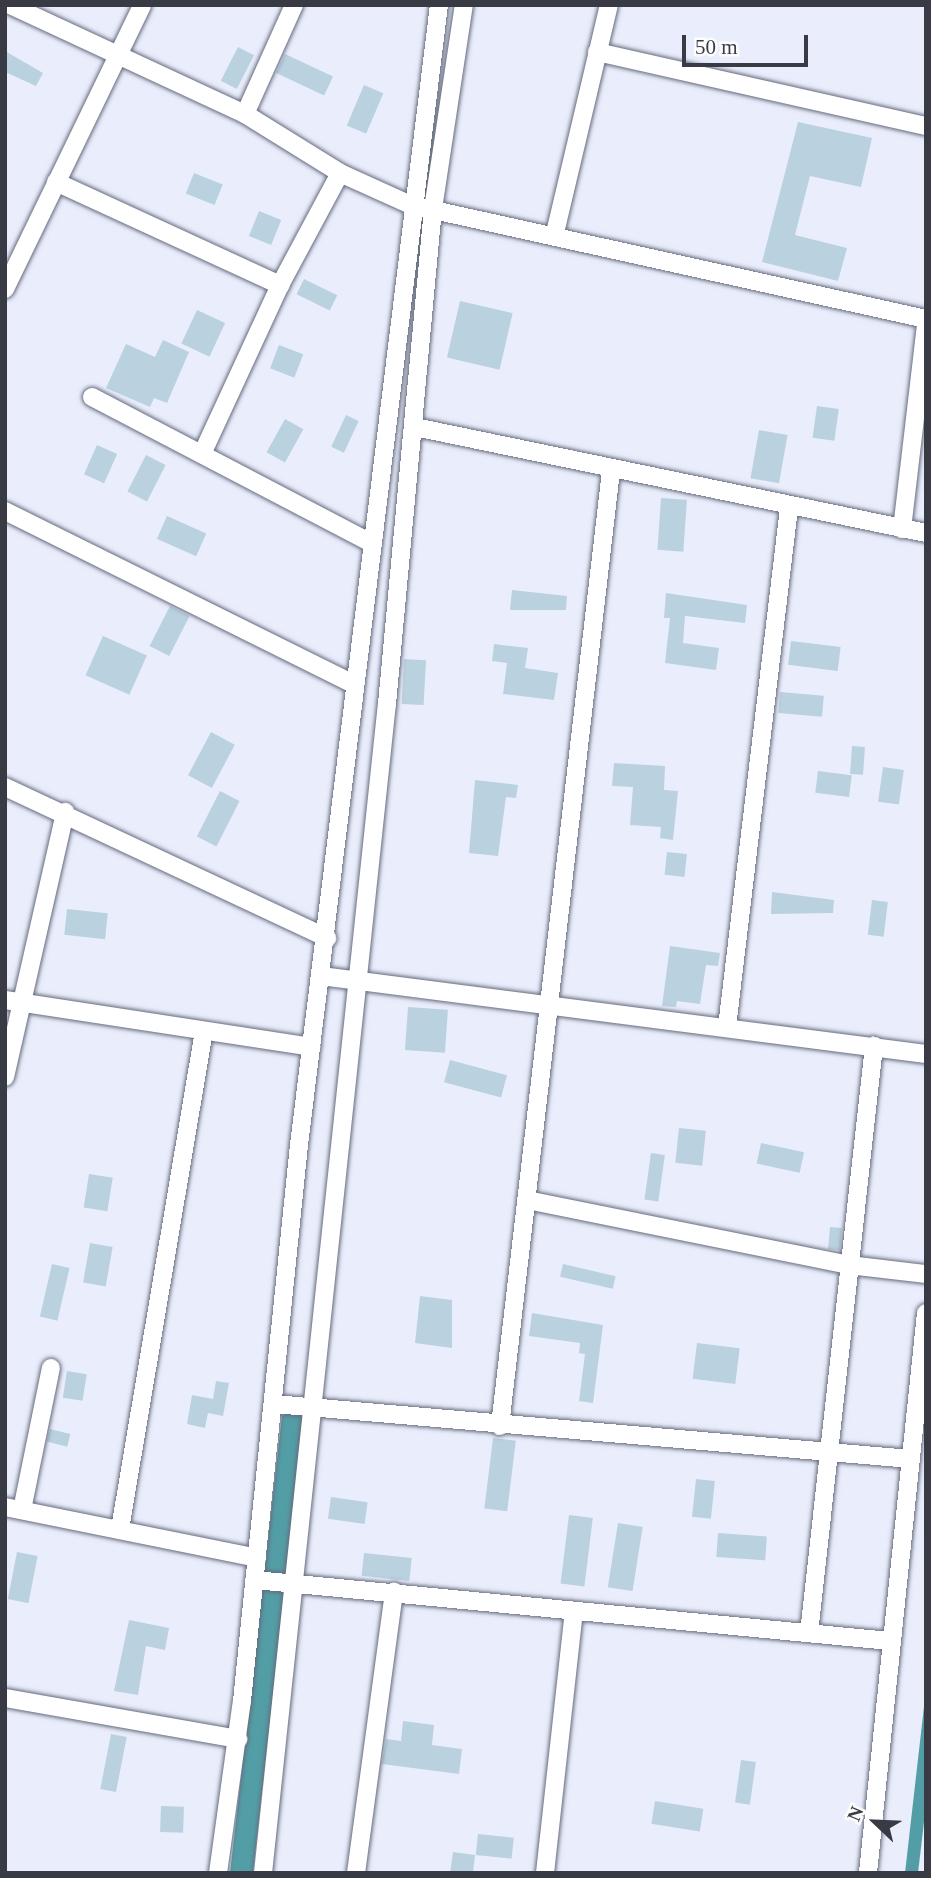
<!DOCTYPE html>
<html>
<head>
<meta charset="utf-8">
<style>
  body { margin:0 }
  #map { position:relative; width:931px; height:1878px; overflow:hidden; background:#eaeefc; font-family:"Times New Roman",serif }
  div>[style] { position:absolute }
  .water>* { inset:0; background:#539ea6 }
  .building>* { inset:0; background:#bad1e0; transform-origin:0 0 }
  .roads { filter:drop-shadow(0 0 2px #646b7e) drop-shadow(0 0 2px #646b7e) }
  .minor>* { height:18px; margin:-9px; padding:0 9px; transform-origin:9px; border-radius:9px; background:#fff }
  span { translate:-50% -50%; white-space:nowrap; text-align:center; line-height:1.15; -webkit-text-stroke:5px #fcfcfc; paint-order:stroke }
  .frame { position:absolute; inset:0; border:7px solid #383b44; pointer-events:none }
  .north { position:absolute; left:840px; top:1787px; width:70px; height:70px; -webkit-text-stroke:5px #fcfcfc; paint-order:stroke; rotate:293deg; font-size:19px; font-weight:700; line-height:28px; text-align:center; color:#383b44 }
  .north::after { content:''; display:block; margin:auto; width:24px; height:32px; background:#383b44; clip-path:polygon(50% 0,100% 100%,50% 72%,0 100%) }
  .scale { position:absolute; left:682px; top:35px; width:126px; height:32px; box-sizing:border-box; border:4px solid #383b44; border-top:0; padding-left:9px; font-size:21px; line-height:24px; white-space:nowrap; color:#383b44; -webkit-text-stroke:5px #fcfcfc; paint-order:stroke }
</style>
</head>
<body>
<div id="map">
  <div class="water">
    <div style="clip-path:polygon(293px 1408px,304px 1418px,253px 1873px,230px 1873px,282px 1416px)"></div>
    <div style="clip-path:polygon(926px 1689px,926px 1805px,918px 1873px,905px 1873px)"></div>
  </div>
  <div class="building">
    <div style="left:238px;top:47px;width:18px;height:38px;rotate:27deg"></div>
    <div style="clip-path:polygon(5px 51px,43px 73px,36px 86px,5px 72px)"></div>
    <div style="left:285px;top:54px;width:53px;height:21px;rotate:25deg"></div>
    <div style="left:364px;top:85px;width:21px;height:44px;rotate:23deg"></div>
    <div style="clip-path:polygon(798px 122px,872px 138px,861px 187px,810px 176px,795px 235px,847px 248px,838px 281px,762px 262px)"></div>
    <div style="left:194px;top:173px;width:31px;height:22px;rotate:22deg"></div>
    <div style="left:259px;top:211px;width:24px;height:27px;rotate:22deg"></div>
    <div style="left:304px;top:279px;width:37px;height:17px;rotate:26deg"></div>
    <div style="left:460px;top:301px;width:54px;height:58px;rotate:13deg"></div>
    <div style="left:197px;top:310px;width:31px;height:37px;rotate:25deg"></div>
    <div style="clip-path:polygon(163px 340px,189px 352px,167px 403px,154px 398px,150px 407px,106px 388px,126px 344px,155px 357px)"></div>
    <div style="left:279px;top:345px;width:26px;height:25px;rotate:21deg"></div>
    <div style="left:817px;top:406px;width:22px;height:32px;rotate:8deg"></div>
    <div style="left:346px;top:415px;width:14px;height:35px;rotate:25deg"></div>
    <div style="left:285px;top:419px;width:21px;height:38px;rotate:29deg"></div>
    <div style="left:759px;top:430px;width:29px;height:49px;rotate:10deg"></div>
    <div style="left:97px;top:445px;width:22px;height:32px;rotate:24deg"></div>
    <div style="left:146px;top:455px;width:22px;height:41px;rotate:27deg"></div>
    <div style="left:661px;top:498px;width:26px;height:52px;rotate:4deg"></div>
    <div style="left:167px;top:516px;width:43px;height:25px;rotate:24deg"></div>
    <div style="clip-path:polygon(512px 590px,567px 596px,566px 610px,510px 610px)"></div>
    <div style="clip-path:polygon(666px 593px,747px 605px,745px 623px,685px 616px,683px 643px,719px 648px,716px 670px,665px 663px,670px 618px,664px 618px)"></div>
    <div style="left:170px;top:606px;width:22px;height:45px;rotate:27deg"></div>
    <div style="left:103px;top:636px;width:48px;height:43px;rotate:24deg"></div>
    <div style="left:791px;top:641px;width:50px;height:24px;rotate:7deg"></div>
    <div style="clip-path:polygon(494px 644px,528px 648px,525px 668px,558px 673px,554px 700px,503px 694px,507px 663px,492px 661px)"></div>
    <div style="left:404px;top:659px;width:22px;height:45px;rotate:3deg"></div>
    <div style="left:780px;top:692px;width:44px;height:21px;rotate:5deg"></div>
    <div style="left:211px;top:732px;width:27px;height:49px;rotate:28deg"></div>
    <div style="left:852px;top:746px;width:13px;height:28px;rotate:4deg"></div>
    <div style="clip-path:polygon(614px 763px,665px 766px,664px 790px,678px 791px,673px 840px,660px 838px,661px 827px,630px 825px,633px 787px,612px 786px)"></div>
    <div style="left:883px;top:767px;width:21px;height:35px;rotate:8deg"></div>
    <div style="left:818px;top:771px;width:34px;height:22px;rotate:7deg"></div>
    <div style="clip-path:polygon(475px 780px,518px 785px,516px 798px,506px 797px,498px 856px,469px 853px)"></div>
    <div style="left:220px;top:791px;width:22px;height:51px;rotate:27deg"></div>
    <div style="left:667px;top:852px;width:20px;height:23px;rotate:6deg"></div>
    <div style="clip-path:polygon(772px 892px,834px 900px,833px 913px,771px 914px)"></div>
    <div style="left:872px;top:900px;width:16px;height:35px;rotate:7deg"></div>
    <div style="left:67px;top:909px;width:41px;height:26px;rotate:6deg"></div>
    <div style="clip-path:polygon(670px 946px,720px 953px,718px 966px,706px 965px,700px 1004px,677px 1001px,676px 1007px,662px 1006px)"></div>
    <div style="left:408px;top:1007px;width:40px;height:43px;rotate:4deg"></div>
    <div style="left:450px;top:1060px;width:59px;height:23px;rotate:15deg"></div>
    <div style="left:679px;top:1128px;width:27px;height:35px;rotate:6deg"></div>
    <div style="left:761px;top:1143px;width:44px;height:21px;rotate:12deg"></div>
    <div style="left:651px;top:1153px;width:14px;height:47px;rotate:8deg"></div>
    <div style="left:89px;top:1174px;width:24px;height:34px;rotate:9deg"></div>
    <div style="left:830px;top:1227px;width:12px;height:22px;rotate:5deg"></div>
    <div style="left:90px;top:1243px;width:23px;height:40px;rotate:10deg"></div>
    <div style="left:52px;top:1264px;width:18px;height:54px;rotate:13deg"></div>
    <div style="left:563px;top:1264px;width:54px;height:13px;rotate:13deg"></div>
    <div style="clip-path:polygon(420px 1296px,452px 1300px,452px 1348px,415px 1343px)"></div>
    <div style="clip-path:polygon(532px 1313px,603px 1325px,593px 1403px,579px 1401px,585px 1354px,579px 1353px,580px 1343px,529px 1336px)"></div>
    <div style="left:697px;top:1343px;width:43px;height:36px;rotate:7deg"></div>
    <div style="left:67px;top:1371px;width:20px;height:27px;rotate:9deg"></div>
    <div style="clip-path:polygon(216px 1381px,229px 1383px,223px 1416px,208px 1413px,205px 1428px,187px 1424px,192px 1395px,213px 1399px)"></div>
    <div style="left:50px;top:1429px;width:21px;height:13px;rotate:14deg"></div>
    <div style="left:493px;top:1438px;width:23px;height:71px;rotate:7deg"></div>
    <div style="left:696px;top:1479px;width:19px;height:38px;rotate:6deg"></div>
    <div style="left:331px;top:1497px;width:37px;height:22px;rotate:8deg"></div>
    <div style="left:569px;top:1515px;width:24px;height:69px;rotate:7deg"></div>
    <div style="left:618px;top:1523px;width:25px;height:65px;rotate:9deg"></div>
    <div style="left:718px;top:1533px;width:49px;height:24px;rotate:4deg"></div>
    <div style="left:17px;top:1552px;width:21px;height:48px;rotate:11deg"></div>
    <div style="left:364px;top:1553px;width:48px;height:23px;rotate:6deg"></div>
    <div style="clip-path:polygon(129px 1620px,169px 1628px,165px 1650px,146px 1646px,138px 1695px,114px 1691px)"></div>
    <div style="clip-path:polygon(403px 1721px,434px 1725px,432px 1745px,462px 1749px,459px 1774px,382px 1764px,386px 1739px,401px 1741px)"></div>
    <div style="left:111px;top:1734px;width:16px;height:56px;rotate:11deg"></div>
    <div style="left:741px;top:1760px;width:15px;height:43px;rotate:8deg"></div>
    <div style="left:655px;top:1801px;width:49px;height:23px;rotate:9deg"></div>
    <div style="left:161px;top:1806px;width:23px;height:26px;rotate:2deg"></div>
    <div style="left:478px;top:1834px;width:36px;height:21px;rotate:6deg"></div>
    <div style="clip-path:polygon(453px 1852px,475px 1855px,473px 1873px,450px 1873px)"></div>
  </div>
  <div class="roads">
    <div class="minor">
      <div style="left:10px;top:5px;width:259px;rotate:24.9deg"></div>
      <div style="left:245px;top:114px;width:112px;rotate:31.8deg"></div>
      <div style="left:340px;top:173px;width:78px;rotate:24.3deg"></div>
      <div style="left:411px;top:205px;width:527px;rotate:12.48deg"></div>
      <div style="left:597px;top:52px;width:337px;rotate:12.7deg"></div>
      <div style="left:245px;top:114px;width:120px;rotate:-65.8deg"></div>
      <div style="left:56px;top:182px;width:247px;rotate:24.7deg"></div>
      <div style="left:555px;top:233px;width:234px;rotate:-76.7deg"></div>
      <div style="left:5px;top:289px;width:315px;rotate:-64.2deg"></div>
      <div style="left:92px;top:397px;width:317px;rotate:27.6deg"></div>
      <div style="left:415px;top:427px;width:522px;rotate:11.72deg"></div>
      <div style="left:202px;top:454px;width:186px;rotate:-65.2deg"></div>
      <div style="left:280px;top:285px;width:127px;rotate:-61.8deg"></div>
      <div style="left:5px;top:511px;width:391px;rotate:26.4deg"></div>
      <div style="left:902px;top:529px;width:206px;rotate:-83.3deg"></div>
      <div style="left:5px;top:787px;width:356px;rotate:25.1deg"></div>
      <div style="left:321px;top:976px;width:610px;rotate:7.35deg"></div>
      <div style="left:5px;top:1000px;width:310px;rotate:8.7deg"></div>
      <div style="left:727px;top:1027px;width:523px;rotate:-83.19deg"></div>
      <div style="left:5px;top:1077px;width:272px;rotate:-77.2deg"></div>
      <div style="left:527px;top:1200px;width:328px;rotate:11.4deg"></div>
      <div style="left:849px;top:1265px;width:78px;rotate:6.7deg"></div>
      <div style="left:274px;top:1404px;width:638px;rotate:4.94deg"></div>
      <div style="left:500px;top:1426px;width:961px;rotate:-83.37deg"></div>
      <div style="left:5px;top:1507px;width:257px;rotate:11.4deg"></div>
      <div style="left:22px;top:1510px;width:145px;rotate:-78.5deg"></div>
      <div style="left:120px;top:1529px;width:505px;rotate:-80.43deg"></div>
      <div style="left:255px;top:1580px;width:638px;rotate:5.49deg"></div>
      <div style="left:809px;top:1633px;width:591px;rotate:-83.68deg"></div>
      <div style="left:5px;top:1698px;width:237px;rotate:10deg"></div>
      <div style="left:218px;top:1873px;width:174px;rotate:-82.1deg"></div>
      <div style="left:242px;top:1701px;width:559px;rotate:-84.15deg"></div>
      <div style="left:299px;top:1145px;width:1149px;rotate:-83deg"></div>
      <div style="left:263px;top:1873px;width:1176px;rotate:-83.95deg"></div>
      <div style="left:387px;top:704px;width:497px;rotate:-84.7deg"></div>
      <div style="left:433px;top:209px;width:206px;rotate:-81.4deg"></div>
      <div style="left:356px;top:1873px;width:284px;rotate:-82.3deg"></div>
      <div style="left:545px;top:1873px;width:263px;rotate:-83.7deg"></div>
      <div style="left:868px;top:1873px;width:563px;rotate:-84.09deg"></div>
    </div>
  </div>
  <div class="frame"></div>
  <div class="north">N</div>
  <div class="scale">50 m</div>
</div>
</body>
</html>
